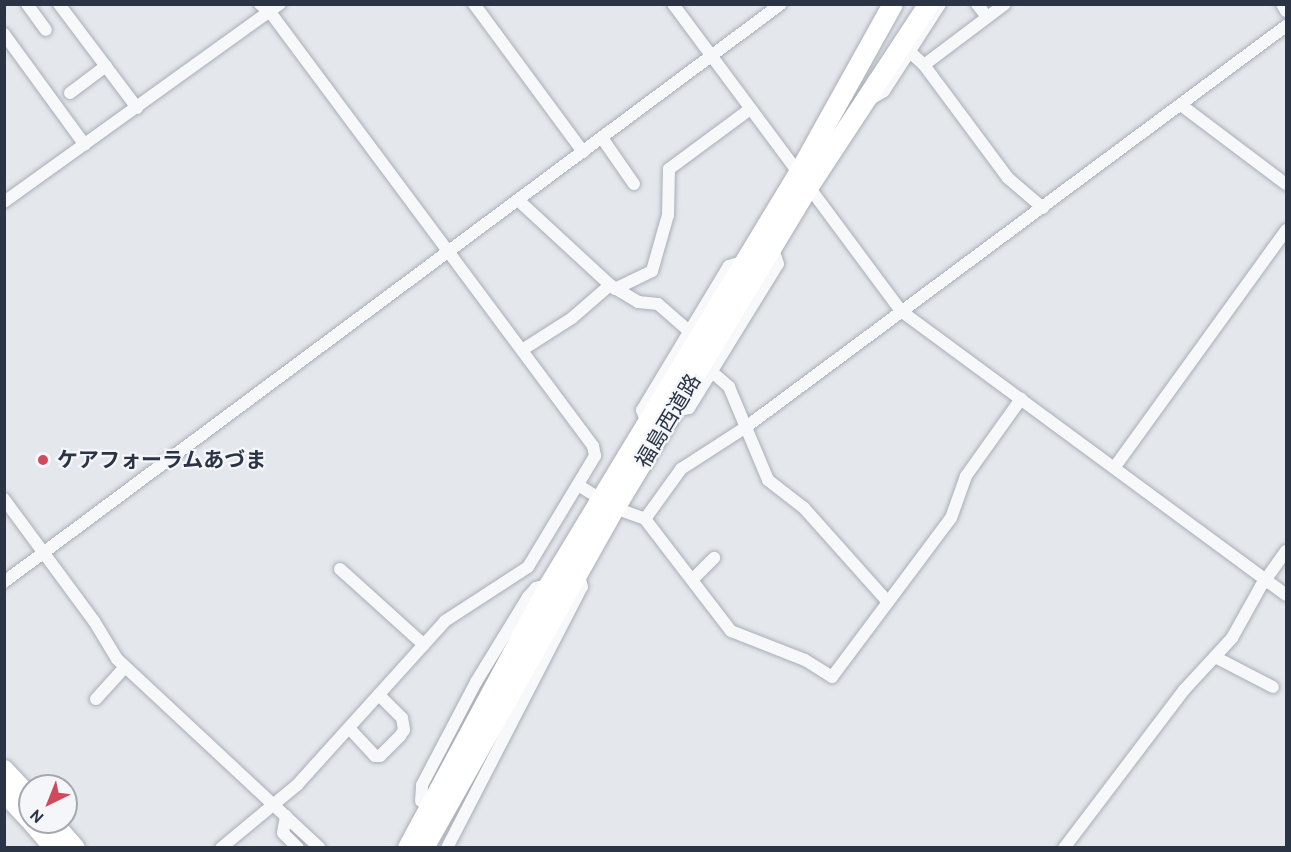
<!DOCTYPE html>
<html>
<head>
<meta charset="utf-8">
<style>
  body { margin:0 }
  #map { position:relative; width:1291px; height:852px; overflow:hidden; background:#e4e7ec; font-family:Cabin,"Noto Sans JP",sans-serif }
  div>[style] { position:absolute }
  .roads { filter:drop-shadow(0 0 2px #a9aeb7) drop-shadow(0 0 2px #a9aeb7) }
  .minor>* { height:12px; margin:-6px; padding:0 6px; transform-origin:6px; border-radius:6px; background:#f7f8fa }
  .trunk>* { height:20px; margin:-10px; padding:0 10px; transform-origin:10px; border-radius:10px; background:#fff }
  .dots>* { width:16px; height:16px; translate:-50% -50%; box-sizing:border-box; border:3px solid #f4f6f9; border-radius:50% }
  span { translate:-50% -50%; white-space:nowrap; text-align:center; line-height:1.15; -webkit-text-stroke:4.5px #f4f6f9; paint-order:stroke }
  .street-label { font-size:21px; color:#2b3445 }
  .poi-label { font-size:21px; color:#2b3445; font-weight:700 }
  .left { translate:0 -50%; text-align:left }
  .frame { position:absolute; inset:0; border:6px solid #2b3445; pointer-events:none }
  .north { position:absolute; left:18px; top:774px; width:60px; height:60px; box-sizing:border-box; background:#f4f6f9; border:2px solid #a4a8b1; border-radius:50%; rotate:223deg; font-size:16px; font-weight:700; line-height:24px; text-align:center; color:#2b3445 }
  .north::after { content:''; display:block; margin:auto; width:21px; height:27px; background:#d1495b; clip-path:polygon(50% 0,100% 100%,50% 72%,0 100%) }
</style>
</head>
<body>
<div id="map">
  <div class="roads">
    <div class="minor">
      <div style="left:27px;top:4px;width:32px;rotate:54deg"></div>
      <div style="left:59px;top:4px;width:130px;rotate:53.1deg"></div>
      <div style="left:474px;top:4px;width:184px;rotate:53.6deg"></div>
      <div style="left:673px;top:4px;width:382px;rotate:53.4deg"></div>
      <div style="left:901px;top:311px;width:478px;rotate:36.4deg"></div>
      <div style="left:977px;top:4px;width:16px;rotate:52deg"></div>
      <div style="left:1282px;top:4px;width:8px;rotate:60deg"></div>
      <div style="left:4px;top:34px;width:137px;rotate:53.9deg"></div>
      <div style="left:910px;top:52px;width:19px;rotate:43deg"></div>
      <div style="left:924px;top:65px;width:141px;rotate:53.4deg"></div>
      <div style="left:1008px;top:178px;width:46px;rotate:40.6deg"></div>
      <div style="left:924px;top:65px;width:101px;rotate:-37deg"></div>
      <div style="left:70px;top:93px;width:45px;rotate:-36.9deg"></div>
      <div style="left:871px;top:99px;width:15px;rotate:-32deg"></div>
      <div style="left:884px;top:91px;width:103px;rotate:-57.2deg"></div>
      <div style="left:1181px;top:105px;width:131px;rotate:37deg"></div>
      <div style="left:602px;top:138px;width:56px;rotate:55.2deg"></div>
      <div style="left:518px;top:200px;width:125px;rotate:42.7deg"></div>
      <div style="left:610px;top:285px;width:33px;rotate:31deg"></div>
      <div style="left:638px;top:302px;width:20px;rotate:6deg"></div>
      <div style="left:658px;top:304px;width:43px;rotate:41.2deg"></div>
      <div style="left:4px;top:202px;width:340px;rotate:-35.7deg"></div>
      <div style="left:615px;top:289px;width:41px;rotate:-25.9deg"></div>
      <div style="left:652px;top:271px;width:58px;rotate:-74.1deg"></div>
      <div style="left:668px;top:215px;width:46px;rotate:-88.8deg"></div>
      <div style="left:669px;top:169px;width:101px;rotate:-36.5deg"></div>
      <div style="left:522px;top:350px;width:59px;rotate:-32.6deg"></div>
      <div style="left:572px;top:318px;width:50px;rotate:-41deg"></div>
      <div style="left:712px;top:372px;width:23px;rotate:41deg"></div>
      <div style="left:729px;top:387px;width:101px;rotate:67.2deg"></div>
      <div style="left:768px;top:480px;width:46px;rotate:37.9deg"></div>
      <div style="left:804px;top:508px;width:126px;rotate:48.2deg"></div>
      <div style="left:674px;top:411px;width:15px;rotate:-11deg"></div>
      <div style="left:689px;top:408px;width:169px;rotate:-58.3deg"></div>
      <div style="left:778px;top:264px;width:18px;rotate:-109deg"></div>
      <div style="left:647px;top:423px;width:14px;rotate:-111deg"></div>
      <div style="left:642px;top:410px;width:168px;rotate:-58.9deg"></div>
      <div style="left:729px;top:266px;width:17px;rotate:-17deg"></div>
      <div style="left:1114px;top:468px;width:294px;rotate:-54.1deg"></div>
      <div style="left:578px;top:485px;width:44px;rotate:31.9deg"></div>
      <div style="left:615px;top:508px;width:32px;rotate:20deg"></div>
      <div style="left:645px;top:519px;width:62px;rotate:-54.2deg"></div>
      <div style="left:681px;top:469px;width:77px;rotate:-32.9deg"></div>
      <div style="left:746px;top:427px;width:673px;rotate:-36.6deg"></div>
      <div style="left:4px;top:499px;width:152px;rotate:53.6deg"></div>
      <div style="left:94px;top:621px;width:44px;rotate:58.8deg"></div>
      <div style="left:117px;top:659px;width:277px;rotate:43deg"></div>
      <div style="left:645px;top:519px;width:141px;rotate:52.5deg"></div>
      <div style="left:731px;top:631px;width:79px;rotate:21.4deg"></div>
      <div style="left:805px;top:660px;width:32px;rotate:32deg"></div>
      <div style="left:832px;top:677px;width:199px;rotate:-53.2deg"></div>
      <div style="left:951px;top:518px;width:45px;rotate:-70.3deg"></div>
      <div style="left:966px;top:476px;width:95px;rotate:-54.5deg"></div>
      <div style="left:340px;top:569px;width:113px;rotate:42.1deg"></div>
      <div style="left:693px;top:579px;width:30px;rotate:-45deg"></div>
      <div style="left:4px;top:582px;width:968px;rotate:-36.65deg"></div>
      <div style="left:1217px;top:658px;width:63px;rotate:27.4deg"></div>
      <div style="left:96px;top:699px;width:43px;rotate:-47.8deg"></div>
      <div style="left:349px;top:728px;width:38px;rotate:47deg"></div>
      <div style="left:375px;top:756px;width:5px"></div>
      <div style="left:380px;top:756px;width:28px;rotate:-45deg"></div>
      <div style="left:400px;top:736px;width:7px;rotate:-56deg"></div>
      <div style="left:404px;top:730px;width:12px;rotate:-99deg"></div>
      <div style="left:402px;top:718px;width:33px;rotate:-135deg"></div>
      <div style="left:421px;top:801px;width:16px;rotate:-86deg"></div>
      <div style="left:422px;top:785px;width:116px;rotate:-62.3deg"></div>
      <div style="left:476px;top:682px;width:100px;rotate:-58.5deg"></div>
      <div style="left:528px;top:597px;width:12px;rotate:-48deg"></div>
      <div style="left:536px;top:588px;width:15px;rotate:-16deg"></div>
      <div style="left:286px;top:816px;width:17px;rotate:100deg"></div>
      <div style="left:283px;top:833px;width:21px;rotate:45deg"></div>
      <div style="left:221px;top:848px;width:99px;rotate:-39.7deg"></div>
      <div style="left:297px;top:785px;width:221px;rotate:-47.9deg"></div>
      <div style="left:445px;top:621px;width:99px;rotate:-33deg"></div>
      <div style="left:528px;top:567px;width:130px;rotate:-58.9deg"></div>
      <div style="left:595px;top:456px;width:10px;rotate:-101deg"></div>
      <div style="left:593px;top:446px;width:541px;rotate:-126.66deg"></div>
      <div style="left:270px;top:12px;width:13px;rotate:-141deg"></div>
      <div style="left:447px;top:848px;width:294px;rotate:-62.7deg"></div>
      <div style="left:582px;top:587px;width:16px;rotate:-105deg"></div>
      <div style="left:1064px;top:848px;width:198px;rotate:-52.8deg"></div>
      <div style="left:1184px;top:690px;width:71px;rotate:-47.3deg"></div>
      <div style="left:1232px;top:638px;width:60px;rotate:-60.9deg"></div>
      <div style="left:1261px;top:586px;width:43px;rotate:-54.5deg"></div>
    </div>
    <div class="trunk">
      <div style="left:4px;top:770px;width:38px;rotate:47deg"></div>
      <div style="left:4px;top:792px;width:38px;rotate:47deg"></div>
      <div style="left:32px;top:822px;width:35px;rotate:49deg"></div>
      <div style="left:52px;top:822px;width:35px;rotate:49deg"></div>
      <div style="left:408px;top:848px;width:300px;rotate:-61.7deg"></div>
      <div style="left:550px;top:584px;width:481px;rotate:-58.8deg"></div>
      <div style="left:799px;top:173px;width:193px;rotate:-60.9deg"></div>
      <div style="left:424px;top:848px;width:390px;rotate:-60.7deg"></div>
      <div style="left:615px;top:508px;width:374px;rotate:-58.9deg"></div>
      <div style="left:808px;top:188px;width:220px;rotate:-56.7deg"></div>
    </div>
  </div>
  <div class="dots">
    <div style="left:43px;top:460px;background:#d1495b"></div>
  </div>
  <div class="street-label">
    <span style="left:668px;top:421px;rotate:-59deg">福島西道路</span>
  </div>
  <div class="poi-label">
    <span class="left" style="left:57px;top:460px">ケアフォーラムあづま</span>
  </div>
  <div class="frame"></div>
  <div class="north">N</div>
</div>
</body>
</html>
